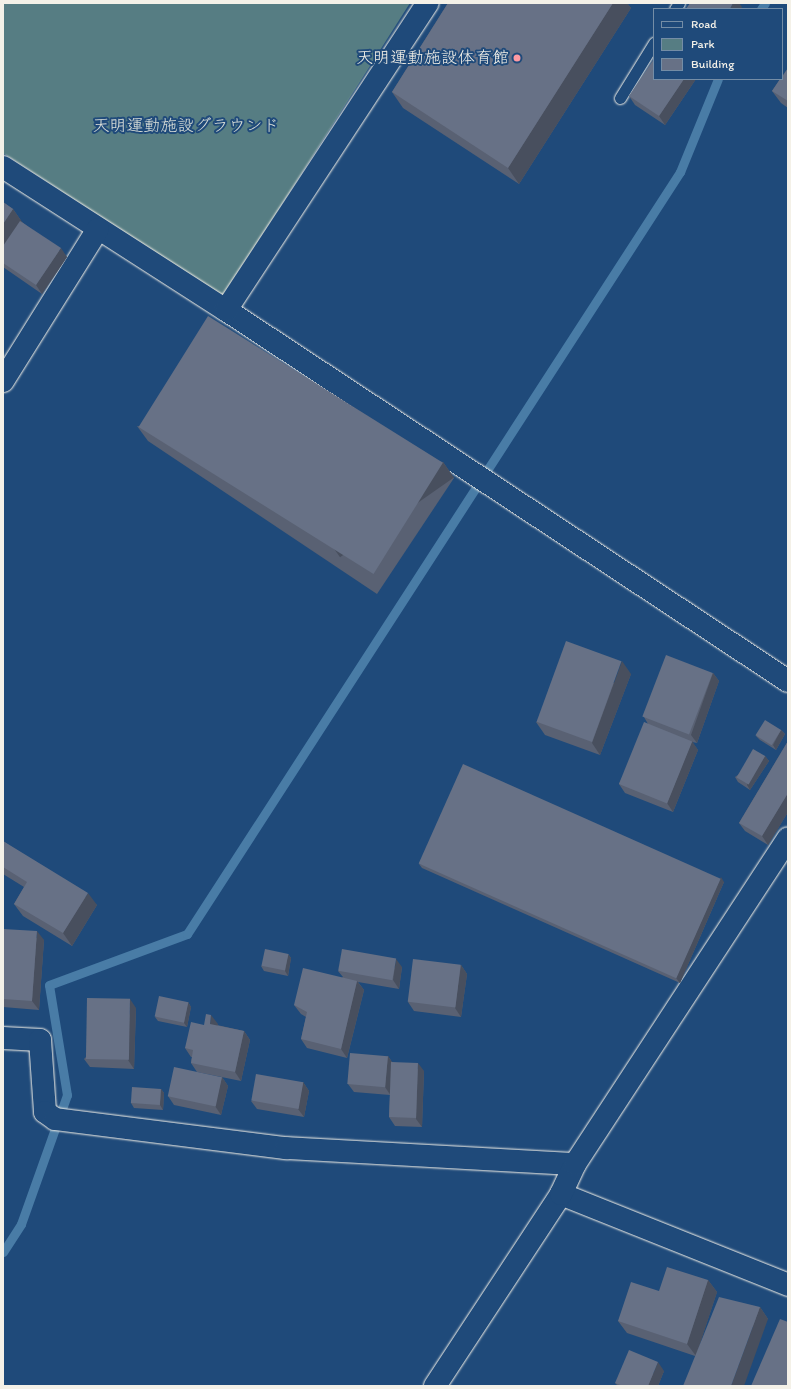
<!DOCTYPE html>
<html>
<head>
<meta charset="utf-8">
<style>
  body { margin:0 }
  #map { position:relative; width:791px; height:1389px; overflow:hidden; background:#1f4a7a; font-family:Itim,"Klee One",sans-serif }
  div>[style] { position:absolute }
  .green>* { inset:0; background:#567d83 }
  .stream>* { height:9px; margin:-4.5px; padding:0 4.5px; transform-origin:4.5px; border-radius:4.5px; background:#497ca6 }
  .roads { filter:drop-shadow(0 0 1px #f4f1e8) drop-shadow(0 0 1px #f4f1e8) }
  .service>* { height:11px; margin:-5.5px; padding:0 5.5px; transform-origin:5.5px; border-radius:5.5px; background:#1f4a7a }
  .minor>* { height:22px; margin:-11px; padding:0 11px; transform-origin:11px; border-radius:11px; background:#1f4a7a }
  .wall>* { inset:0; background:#596173 }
  .shaded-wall>* { inset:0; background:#484f5e; transform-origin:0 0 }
  .building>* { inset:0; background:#677186; transform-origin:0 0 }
  .dots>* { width:11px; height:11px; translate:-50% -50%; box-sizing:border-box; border:2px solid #1f4a7a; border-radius:50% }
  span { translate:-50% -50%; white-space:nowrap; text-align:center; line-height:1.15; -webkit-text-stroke:4px #1f4a7a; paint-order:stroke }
  .poi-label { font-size:17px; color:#f4f1e8 }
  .right { translate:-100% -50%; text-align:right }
  .park-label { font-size:17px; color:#dce0d9 }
  .frame { position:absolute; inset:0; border:4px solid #f4f1e8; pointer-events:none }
  .legend { position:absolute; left:653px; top:8px; width:130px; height:72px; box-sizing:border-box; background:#1f4a7a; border:1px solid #748da6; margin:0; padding:5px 7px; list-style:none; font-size:12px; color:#f4f1e8 }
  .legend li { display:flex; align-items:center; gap:8px; height:20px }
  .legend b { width:20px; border:1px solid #748da6 }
</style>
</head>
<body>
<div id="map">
  <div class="green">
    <div style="clip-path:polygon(3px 3px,410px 3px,223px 297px,3px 153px)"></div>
  </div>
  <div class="stream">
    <div style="left:761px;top:9px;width:7px;rotate:-56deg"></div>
    <div style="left:3px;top:1252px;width:33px;rotate:-57deg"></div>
    <div style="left:21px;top:1224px;width:137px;rotate:-70.4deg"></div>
    <div style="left:67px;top:1095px;width:111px;rotate:-99.3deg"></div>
    <div style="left:49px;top:985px;width:147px;rotate:-20.3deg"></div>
    <div style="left:187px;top:934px;width:908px;rotate:-57.1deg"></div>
    <div style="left:680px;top:172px;width:100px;rotate:-67.8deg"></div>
  </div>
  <div class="roads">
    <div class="service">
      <div style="left:675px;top:9px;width:7px;rotate:-56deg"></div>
      <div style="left:620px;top:98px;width:65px;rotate:-58.3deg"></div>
    </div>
    <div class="minor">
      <div style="left:3px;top:167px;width:265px;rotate:32.7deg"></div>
      <div style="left:226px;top:310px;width:673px;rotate:33.43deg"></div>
      <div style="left:226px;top:310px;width:367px;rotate:-56.7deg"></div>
      <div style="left:3px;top:381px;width:179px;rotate:-58deg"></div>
      <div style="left:3px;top:1038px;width:37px;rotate:3deg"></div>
      <div style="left:40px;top:1040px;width:72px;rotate:86deg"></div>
      <div style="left:45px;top:1112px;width:12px;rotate:35deg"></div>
      <div style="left:55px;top:1119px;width:233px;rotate:7.2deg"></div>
      <div style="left:286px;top:1148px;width:289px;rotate:3.2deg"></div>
      <div style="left:561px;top:1194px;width:245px;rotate:21.8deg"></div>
      <div style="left:435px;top:1386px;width:230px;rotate:-56.7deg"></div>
      <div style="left:561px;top:1194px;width:33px;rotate:-65deg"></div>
      <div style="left:575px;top:1164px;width:389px;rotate:-56.8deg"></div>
    </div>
  </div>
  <div class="wall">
    <div style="clip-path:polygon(448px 3px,627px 3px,631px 8px,519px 184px,403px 108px,392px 92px)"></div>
    <div style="clip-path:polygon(788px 68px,788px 108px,781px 103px,772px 91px)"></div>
    <div style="clip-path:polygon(654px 79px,696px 79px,665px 125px,635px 105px,629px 96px)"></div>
    <div style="clip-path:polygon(3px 202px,13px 209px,22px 222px,67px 257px,42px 294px,3px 267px)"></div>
    <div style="clip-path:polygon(137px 426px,443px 462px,454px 478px,377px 594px,148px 441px)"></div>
    <div style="clip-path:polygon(713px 673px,719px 681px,697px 743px,692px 742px,698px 750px,673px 812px,625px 793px,619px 784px,648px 724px,644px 717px)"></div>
    <div style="clip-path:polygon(631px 674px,600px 755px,545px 735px,536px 722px)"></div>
    <div style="clip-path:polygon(781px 730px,785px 734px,776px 750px,760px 740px,756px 736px)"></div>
    <div style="clip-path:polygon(788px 741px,788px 812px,768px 845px,745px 831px,739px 823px)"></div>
    <div style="clip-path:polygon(765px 756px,769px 761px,750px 790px,738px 782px,735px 777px)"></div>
    <div style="clip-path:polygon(3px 841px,97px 905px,72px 946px,23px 916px,14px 904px,24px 887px,3px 874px)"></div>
    <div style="clip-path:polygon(419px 864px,724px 882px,680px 983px,422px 868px)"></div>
    <div style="clip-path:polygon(3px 929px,44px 940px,39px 1010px,3px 1007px)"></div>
    <div style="clip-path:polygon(288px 954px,291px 958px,288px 976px,264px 971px,261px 966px)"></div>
    <div style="clip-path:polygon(461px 965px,467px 974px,461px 1017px,414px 1011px,408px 1002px)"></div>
    <div style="clip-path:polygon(402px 967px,399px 989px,358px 982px,364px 990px,347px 1058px,307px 1048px,301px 1039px,306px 1017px,301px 1014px,294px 1005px,343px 977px,338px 971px)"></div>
    <div style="clip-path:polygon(188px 1002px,191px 1007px,187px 1027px,158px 1021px,155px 1017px)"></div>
    <div style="clip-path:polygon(136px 1008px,134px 1069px,90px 1067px,84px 1059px)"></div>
    <div style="clip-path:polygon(218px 1024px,217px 1025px,244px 1031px,250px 1040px,241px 1081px,197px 1072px,191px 1063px,192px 1057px,191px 1057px,185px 1048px,204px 1025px)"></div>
    <div style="clip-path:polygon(388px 1056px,392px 1062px,424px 1071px,422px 1127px,395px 1126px,389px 1117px,390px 1095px,354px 1092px,348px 1084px)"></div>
    <div style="clip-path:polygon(222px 1077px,228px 1086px,221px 1115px,174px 1105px,168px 1096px)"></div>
    <div style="clip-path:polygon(303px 1082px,309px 1091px,304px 1117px,257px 1109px,251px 1101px)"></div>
    <div style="clip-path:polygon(161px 1089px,164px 1093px,163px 1110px,134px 1108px,131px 1103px)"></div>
    <div style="clip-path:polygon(708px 1280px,717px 1292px,697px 1352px,760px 1307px,768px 1319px,695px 1356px,627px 1333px,618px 1321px,659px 1291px)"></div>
    <div style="clip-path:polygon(664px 1371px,658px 1386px,618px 1386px,615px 1383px)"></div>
  </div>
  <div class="shaded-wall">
    <div style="clip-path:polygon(613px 3px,627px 3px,631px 8px,519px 184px,508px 168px)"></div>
    <div style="clip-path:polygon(733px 3px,739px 3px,742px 7px,741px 9px,730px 9px)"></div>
    <div style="clip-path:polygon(684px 79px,696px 79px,665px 125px,659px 116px)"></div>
    <div style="clip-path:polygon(13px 209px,22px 222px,4px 248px,3px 246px,3px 224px)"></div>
    <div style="clip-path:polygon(61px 248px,67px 257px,42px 294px,36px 285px)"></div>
    <div style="left:443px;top:462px;width:19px;height:139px;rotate:55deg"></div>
    <div style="clip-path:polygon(622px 661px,631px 674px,600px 755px,592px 743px)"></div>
    <div style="clip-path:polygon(713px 673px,719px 681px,697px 743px,691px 735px)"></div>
    <div style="clip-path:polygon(781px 730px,785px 734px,776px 750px,773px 745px)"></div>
    <div style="clip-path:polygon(692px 741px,698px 750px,673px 812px,667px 803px)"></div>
    <div style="clip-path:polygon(765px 756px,769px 761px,750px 790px,747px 785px)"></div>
    <div style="clip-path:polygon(788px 793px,788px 812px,768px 845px,762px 836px)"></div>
    <div style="clip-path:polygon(721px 877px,724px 882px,680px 983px,676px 978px)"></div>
    <div style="clip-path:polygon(88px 893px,97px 905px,72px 946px,63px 933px)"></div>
    <div style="clip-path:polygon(37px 931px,44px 940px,39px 1010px,32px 1001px)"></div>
    <div style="clip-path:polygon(288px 954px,291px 958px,288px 976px,285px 971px)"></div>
    <div style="clip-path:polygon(396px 959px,402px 967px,399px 989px,393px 980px)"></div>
    <div style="clip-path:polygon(461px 965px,467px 974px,461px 1017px,455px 1008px)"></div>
    <div style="clip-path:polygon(357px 981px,364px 990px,347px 1058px,341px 1049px)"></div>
    <div style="clip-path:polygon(130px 999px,136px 1008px,134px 1069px,128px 1060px)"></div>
    <div style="clip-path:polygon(188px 1002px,191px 1007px,187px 1027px,184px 1023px)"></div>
    <div style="clip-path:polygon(211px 1015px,218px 1024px,216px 1032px,210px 1024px)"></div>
    <div style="clip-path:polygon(244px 1031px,250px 1040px,241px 1081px,235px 1072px)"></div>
    <div style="clip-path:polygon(388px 1056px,394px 1065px,391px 1096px,385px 1087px)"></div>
    <div style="clip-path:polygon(418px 1063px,424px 1071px,422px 1127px,416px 1119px)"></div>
    <div style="clip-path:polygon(222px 1077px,228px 1086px,221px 1115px,215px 1106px)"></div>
    <div style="clip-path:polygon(303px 1082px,309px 1091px,304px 1117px,298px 1109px)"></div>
    <div style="clip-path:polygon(161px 1089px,164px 1093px,163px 1110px,160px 1105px)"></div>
    <div style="clip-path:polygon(708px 1280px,717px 1292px,696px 1356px,687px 1344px)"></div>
    <div style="clip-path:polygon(760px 1307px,768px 1319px,744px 1386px,731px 1386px)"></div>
    <div style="clip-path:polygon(658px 1362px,664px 1371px,658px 1386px,648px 1386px)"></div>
  </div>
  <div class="building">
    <div style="clip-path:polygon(448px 3px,613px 3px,508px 168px,392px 92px)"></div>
    <div style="clip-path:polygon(690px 3px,733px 3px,730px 9px,686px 9px)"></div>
    <div style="clip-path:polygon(654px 59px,654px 79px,684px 79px,659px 116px,629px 96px)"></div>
    <div style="clip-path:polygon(788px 68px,788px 101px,772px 91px,780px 79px,782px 79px,782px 77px)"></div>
    <div style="clip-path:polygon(3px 202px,13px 209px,3px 224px)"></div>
    <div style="clip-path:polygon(20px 221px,61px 248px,36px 285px,3px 263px,3px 246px)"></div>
    <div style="left:208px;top:316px;width:277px;height:131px;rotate:32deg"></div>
    <div style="left:566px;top:641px;width:59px;height:86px;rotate:20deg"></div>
    <div style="left:666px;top:655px;width:50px;height:66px;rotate:21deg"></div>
    <div style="left:765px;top:720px;width:19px;height:18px;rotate:32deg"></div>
    <div style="left:644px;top:722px;width:52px;height:67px;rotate:22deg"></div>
    <div style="clip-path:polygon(788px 741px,788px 793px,762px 836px,739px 823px)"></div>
    <div style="left:753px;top:749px;width:14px;height:33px;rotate:30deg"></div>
    <div style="left:463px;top:764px;width:282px;height:109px;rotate:24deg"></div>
    <div style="clip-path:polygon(3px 841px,88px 893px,63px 933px,14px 904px,27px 882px,3px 867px)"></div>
    <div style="clip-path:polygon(3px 929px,37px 931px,32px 1001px,3px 999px)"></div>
    <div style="left:265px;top:949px;width:24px;height:17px;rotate:12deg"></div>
    <div style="left:342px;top:949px;width:55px;height:22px;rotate:10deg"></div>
    <div style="left:413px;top:959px;width:48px;height:43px;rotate:7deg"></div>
    <div style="clip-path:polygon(303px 968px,357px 981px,341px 1049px,301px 1039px,307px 1012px,294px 1005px)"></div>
    <div style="left:159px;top:996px;width:30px;height:21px;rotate:12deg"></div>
    <div style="left:87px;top:998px;width:43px;height:61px;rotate:1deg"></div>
    <div style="clip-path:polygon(206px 1014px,211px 1015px,210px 1024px,244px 1031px,235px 1072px,191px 1063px,193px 1050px,185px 1048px,191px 1022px,204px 1025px)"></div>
    <div style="left:350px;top:1053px;width:38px;height:31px;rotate:5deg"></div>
    <div style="left:391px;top:1062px;width:27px;height:55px;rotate:2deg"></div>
    <div style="left:174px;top:1067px;width:49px;height:30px;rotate:12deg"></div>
    <div style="left:256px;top:1074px;width:48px;height:27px;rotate:10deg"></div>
    <div style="left:132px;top:1087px;width:29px;height:16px;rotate:4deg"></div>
    <div style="clip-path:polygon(667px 1267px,708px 1280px,687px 1344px,618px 1321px,631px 1282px,659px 1291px)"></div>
    <div style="clip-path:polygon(719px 1297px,760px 1307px,731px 1386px,683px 1386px)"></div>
    <div style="clip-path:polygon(780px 1319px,788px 1322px,788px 1386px,751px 1386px)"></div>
    <div style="clip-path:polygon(629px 1350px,658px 1362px,648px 1386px,623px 1386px,615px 1383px)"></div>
  </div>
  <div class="dots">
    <div style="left:517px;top:58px;background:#ff9aa2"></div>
  </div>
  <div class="poi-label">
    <span class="right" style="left:509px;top:58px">天明運動施設体育館</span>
  </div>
  <div class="park-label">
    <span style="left:186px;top:126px">天明運動施設グラウンド</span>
  </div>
  <div class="frame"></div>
  <ul class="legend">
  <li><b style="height:5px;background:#1f4a7a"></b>Road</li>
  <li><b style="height:11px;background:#567d83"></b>Park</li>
  <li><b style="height:11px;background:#677186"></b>Building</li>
  </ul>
</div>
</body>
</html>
